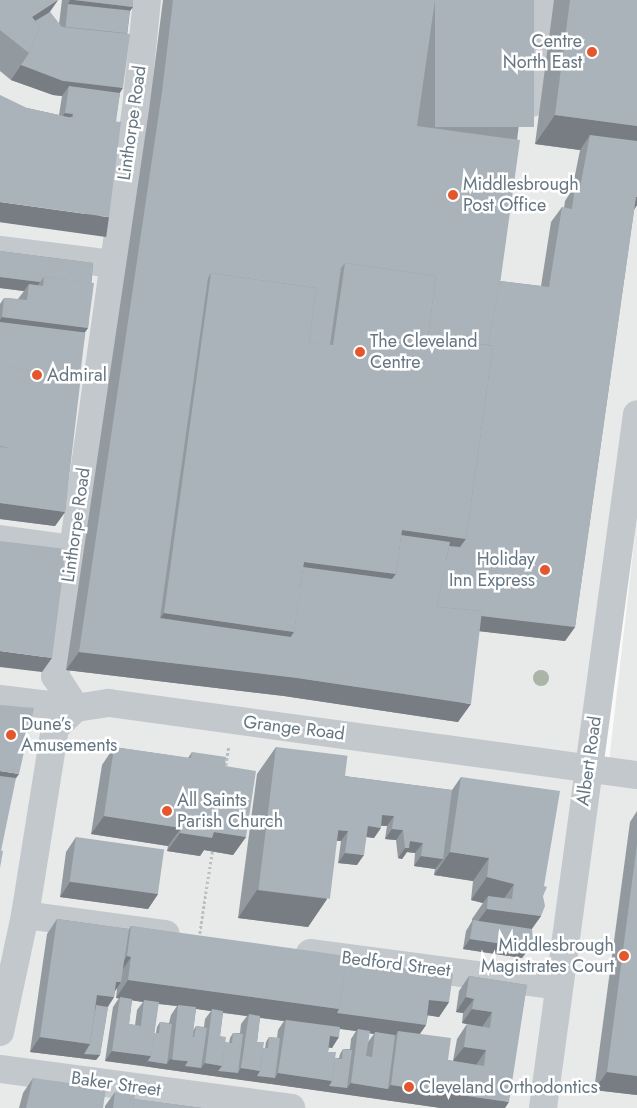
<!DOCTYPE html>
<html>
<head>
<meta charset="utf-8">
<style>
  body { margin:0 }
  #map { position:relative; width:637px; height:1108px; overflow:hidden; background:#fafaf8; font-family:Jost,sans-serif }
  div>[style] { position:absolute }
  .built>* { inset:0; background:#e8e9e9 }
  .path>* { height:3px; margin-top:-1.5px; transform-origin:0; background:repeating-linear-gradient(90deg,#bbbfc2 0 2.5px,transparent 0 5px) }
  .minor>* { height:28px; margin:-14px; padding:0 14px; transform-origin:14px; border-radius:14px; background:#c3c8cc }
  .trees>* { width:16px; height:16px; margin:-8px; border-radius:50%; background:#aab4a7 }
  .wall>* { inset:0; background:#929a9f }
  .shaded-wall>* { inset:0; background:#777d82; transform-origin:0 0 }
  .building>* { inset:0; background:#aab3b9; transform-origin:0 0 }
  .dots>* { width:14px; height:14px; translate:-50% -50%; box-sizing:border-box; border:2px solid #fff; border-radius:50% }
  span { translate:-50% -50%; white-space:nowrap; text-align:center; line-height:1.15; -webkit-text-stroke:5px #fff; paint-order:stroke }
  .poi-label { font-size:18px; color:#657683 }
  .right { translate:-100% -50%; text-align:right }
  .left { translate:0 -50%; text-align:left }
  .street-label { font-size:18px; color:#657683 }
</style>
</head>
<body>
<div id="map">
  <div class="built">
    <div style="clip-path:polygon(0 0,637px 0,637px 414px,588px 769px,607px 779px,637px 517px,637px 1108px,0 1108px)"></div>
  </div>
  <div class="path">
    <div style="left:225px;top:770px;width:24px;rotate:-81deg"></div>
    <div style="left:199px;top:938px;width:92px;rotate:-81.3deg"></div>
  </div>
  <div class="minor">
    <div style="left:532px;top:103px;width:104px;rotate:-82.3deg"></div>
    <div style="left:0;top:250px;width:113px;rotate:7.1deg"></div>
    <div style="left:0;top:539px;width:74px;rotate:7.8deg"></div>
    <div style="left:0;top:699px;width:77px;rotate:6.8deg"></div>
    <div style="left:76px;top:708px;width:33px;rotate:-9deg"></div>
    <div style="left:109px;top:703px;width:533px;rotate:7.77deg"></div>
    <div style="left:76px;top:708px;width:38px;rotate:-123deg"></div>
    <div style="left:55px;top:676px;width:574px;rotate:-81.88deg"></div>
    <div style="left:136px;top:108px;width:109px;rotate:-84.2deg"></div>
    <div style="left:25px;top:915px;width:142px;rotate:7.7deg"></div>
    <div style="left:310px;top:953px;width:251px;rotate:7.5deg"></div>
    <div style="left:0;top:1032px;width:120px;rotate:-77.9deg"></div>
    <div style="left:25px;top:915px;width:189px;rotate:-80.9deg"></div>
    <div style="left:55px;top:728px;width:29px;rotate:-44deg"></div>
    <div style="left:0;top:1069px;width:294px;rotate:7.6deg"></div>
    <div style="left:543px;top:1108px;width:700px;rotate:-82.29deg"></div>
  </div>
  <div class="trees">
    <div style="left:541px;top:678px"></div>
  </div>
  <div class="wall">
    <div style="clip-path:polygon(0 0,58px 0,50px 12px,59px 24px,62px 0,133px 0,133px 7px,130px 11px,120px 93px,96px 235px,27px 108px,59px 115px,62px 96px,53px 95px,11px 80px,0 71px)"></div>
    <div style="clip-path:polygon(163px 0,534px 0,500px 281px,541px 286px,551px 222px,562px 207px,564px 208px,565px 201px,572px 190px,580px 150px,535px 144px,554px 0,637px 0,637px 205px,634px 210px,575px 627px,565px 641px,479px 631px,458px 722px,284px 696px,66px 670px,149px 110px)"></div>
    <div style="clip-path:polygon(0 251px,93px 263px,88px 328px,85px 332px,79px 376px,65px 512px,55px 526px,0 519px,0 304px,4px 298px,18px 299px,24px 291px,0 288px)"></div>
    <div style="clip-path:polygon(114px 747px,188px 758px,192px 752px,225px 766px,246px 837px,233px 855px,204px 850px,200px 856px,167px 851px,168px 846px,91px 834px,102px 765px)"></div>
    <div style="clip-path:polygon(276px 747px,344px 776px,452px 790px,461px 777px,544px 886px,541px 916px,532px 929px,522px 958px,463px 949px,466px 931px,472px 921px,472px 919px,483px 903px,471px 900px,473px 881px,434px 875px,435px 869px,414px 866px,415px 853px,407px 852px,402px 859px,398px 858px,396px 840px,385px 839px,387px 826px,381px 826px,374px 838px,366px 837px,357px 865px,338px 863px,341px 841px,335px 841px,327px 899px,308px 927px,238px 918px,257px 774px)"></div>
    <div style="clip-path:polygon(637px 811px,637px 1095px,594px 1090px,630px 822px)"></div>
    <div style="clip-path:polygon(76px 837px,158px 894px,148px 909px,60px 897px,66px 852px)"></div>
    <div style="clip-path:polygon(evenodd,57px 919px,129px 929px,131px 926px,346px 960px,449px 1002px,439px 1017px,428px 1015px,426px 1025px,420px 1034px,448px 1060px,453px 1061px,457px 1039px,467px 1024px,482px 1027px,462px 1023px,463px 1013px,456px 1012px,459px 991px,469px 976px,527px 985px,505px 1108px,441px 1108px,344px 1094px,105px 1061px,113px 1007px,119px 998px,116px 998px,117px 988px,115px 991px,114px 997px,108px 1007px,100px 1055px,96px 1060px,30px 1052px,47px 934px,57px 919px,132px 1000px,143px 1002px,137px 1010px,135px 1025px,129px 1024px,132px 1000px,57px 919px,158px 1004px,177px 1006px,171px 1015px,169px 1023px,160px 1022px,157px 1027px,156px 1033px,154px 1033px,158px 1004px,57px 919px,196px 1009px,211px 1011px,205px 1019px,204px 1027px,196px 1026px,193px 1031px,196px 1009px,57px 919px,223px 1013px,247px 1016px,241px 1024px,240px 1033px,233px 1033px,230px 1038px,229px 1043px,225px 1042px,220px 1036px,223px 1013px,57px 919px,260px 1018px,284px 1021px,278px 1030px,277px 1038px,269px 1037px,266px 1042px,265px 1048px,263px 1048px,257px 1042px,260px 1018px,57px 919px,340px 1029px,356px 1031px,351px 1039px,350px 1049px,343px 1049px,340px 1054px,339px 1058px,335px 1058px,328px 1052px,329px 1047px,332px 1048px,340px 1029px,57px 919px,369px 1033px,374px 1034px,368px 1042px,369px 1033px)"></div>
    <div style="clip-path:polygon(33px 1078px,103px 1108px,19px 1108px,23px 1093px)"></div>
    <div style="clip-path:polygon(115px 1092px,134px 1099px,202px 1108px,105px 1108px,105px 1106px)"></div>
  </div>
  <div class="shaded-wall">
    <div style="clip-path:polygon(58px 0,39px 26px,32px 17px)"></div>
    <div style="clip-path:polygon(70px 0,74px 0,133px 7px,122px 21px,68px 4px)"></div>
    <div style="clip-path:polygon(21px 65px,123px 88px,113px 103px,69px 86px,62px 96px,53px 95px,11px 80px)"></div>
    <div style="clip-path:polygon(65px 113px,73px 114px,66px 124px,58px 123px)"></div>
    <div style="clip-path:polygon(555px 115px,637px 126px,637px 149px,590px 135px,580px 150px,535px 144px)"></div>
    <div style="clip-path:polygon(636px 197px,637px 197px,637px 205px,632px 212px)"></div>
    <div style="left:0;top:202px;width:110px;height:20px;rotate:8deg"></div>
    <div style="clip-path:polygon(0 277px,40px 282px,33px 292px,29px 284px,24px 291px,0 288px)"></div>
    <div style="clip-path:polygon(2px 317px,88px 328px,77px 343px,0 333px,0 320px)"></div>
    <div style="clip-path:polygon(0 503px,65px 512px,55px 526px,0 519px)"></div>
    <div style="clip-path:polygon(402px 530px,466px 539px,450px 562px,396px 554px)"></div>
    <div style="clip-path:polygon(304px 562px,396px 574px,380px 597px,298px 586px)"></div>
    <div style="clip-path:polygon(435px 610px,575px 627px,565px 641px,425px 625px)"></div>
    <div style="clip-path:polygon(164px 613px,294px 632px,278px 655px,147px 636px)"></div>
    <div style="clip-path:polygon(0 651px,52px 658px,42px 672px,0 667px)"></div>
    <div style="clip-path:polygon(79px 652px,297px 678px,471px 704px,458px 722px,284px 696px,66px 670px)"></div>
    <div style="clip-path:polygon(0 771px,19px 774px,9px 788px,0 787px)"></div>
    <div style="clip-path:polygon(382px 815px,394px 816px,387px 826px,375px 825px)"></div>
    <div style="clip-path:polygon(104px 816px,181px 828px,168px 846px,91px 834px)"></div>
    <div style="clip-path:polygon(368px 826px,381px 828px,374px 838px,360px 836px)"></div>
    <div style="clip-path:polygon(392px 829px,403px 830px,396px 840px,385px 839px)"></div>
    <div style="clip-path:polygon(335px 830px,348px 831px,341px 841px,328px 840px)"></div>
    <div style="clip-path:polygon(214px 832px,246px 837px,233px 855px,204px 850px,200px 856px,167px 851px,180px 833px)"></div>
    <div style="clip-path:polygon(410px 841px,423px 843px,415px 853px,407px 852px,402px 859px,398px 858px)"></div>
    <div style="clip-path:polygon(450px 852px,489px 858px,473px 881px,434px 875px)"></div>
    <div style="clip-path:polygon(345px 853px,364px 855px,357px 865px,338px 863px)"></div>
    <div style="clip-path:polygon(421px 856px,443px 859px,435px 869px,414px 866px)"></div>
    <div style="clip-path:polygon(487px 877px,514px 884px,498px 907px,488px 896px,483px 903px,471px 900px)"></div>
    <div style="clip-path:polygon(70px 882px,158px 894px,148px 909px,60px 897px)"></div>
    <div style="clip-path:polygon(257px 890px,327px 899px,308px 927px,238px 918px)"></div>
    <div style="clip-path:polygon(487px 909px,541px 916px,524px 939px,471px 931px)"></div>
    <div style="clip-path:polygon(470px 939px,530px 948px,522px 958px,463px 949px)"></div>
    <div style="clip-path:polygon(127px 956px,131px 957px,119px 975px,114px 974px)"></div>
    <div style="clip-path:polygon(128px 980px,339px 1009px,426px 1025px,416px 1039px,398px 1031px,395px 1036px,375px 1032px,374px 1034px,358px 1031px,358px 1029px,356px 1031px,327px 1027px,286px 1020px,284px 1021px,248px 1016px,249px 1014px,247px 1016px,212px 1011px,212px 1009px,211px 1011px,177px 1006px,178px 1005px,177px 1006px,144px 1002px,144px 1000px,143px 1002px,116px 998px)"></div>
    <div style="clip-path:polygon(116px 982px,121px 982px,111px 997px)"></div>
    <div style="clip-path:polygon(97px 995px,114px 997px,104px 1012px,90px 1010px)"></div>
    <div style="clip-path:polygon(466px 997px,474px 999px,463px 1013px,456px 1012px)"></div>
    <div style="clip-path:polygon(429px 1000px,449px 1002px,439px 1017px,419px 1014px)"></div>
    <div style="clip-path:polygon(472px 1009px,492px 1012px,482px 1027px,462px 1023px)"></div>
    <div style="clip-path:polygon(330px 1036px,339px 1037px,332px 1048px,323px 1047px)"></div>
    <div style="clip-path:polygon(40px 1037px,90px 1044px,100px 1055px,96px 1060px,30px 1052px)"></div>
    <div style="clip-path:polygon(464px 1047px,486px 1050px,476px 1065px,453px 1061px)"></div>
    <div style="clip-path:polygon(112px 1051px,151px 1056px,144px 1066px,105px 1061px)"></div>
    <div style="clip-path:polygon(170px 1059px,188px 1061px,201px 1068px,205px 1063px,222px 1066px,238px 1073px,234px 1079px,163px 1069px)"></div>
    <div style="clip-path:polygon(148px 1061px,167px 1064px,163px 1069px,144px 1066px)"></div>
    <div style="clip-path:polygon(241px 1068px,260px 1071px,275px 1078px,271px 1084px,234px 1079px)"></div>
    <div style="clip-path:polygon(607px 1072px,637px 1076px,637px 1095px,594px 1090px)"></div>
    <div style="clip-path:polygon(278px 1073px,332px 1081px,347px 1088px,351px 1083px,388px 1089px,391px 1085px,509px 1102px,505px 1108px,441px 1108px,271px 1084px)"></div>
  </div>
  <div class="building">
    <div style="clip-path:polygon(0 0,58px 0,32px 17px,40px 27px,29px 53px,0 30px)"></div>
    <div style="clip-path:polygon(74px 0,133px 0,133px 7px)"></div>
    <div style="clip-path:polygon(173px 0,435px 0,417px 126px,520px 140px,501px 277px,488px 345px,428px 337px,436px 276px,345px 263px,341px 268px,330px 345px,309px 342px,316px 288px,211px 273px,208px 278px,160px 618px,291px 637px,294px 632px,303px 567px,392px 579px,396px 574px,401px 535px,450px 542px,437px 607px,482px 611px,471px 704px,297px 678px,79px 652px,162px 92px)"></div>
    <div style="left:435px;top:0;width:99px;height:127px"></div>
    <div style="clip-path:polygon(570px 0,637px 0,637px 126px,555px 115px)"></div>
    <div style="left:68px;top:4px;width:62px;height:23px;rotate:6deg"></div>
    <div style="clip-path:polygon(50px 12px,62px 27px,130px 34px,123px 88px,63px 81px,21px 65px,29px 53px,40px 27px,35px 21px)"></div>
    <div style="clip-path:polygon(69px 86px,120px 93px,116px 122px,73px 118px,73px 114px,65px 113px)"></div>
    <div style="clip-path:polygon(0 95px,27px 108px,68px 117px,121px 122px,109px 217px,0 202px)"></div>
    <div style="clip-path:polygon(590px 135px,637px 141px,637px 197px,636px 197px,575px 627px,481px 616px,482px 611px,437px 607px,449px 546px,460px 547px,466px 539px,493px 346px,488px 345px,500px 281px,549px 287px,562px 207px,572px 209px,575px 186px,580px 187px)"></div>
    <div style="clip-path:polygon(0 251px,93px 263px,91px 283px,44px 277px,40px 282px,0 277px)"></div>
    <div style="clip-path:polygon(345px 263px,436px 276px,428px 337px,493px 346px,466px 539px,402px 530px,396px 574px,304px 562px,294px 632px,164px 613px,211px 273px,316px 288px,309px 342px,333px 345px)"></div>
    <div style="clip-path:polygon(44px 277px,94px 283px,88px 328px,2px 317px,4px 298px,27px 300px,29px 284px,43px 286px)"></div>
    <div style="left:0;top:322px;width:86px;height:44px;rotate:7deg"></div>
    <div style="clip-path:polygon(0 366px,81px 376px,65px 512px,0 503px,0 447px,9px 448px,0 446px)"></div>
    <div style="clip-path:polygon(0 541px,66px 549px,52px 658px,0 651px)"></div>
    <div style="clip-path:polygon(0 705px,34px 708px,19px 774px,0 771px)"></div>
    <div style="clip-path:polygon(114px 747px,191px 758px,192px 752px,226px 757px,225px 766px,256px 771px,246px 837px,214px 832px,212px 838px,180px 833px,181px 828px,104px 816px)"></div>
    <div style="left:276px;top:747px;width:72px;height:144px;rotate:7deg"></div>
    <div style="clip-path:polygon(0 776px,16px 778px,1px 851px,0 850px)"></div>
    <div style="clip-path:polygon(344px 776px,452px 790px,443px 859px,421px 856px,423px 843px,410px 841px,409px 848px,405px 848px,403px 830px,392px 829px,394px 816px,382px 815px,381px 828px,368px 826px,364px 855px,345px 853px,348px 831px,337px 830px)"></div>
    <div style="clip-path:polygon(461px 777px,560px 791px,544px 886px,547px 887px,543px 896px,545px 906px,541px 916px,487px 909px,488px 896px,512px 899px,514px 884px,487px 877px,489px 858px,450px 852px)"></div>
    <div style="left:76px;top:837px;width:89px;height:45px;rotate:8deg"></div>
    <div style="clip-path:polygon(637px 844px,637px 1076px,607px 1072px)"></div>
    <div style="clip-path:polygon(0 850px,3px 851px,0 868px)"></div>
    <div style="clip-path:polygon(57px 919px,129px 929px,121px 982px,116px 982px,114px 997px,97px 995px,90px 1044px,40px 1037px)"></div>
    <div style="clip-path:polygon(473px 920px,532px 929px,533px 942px,530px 948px,470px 939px)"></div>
    <div style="clip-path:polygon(131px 926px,347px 956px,339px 1009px,128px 980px,131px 957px,127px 956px)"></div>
    <div style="clip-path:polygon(346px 960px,453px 974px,449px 1002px,429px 1000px,426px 1025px,337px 1013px,339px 1009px)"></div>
    <div style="clip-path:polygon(469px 976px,527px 985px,509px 1102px,391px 1085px,398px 1031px,451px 1038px,448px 1060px,484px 1066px,486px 1050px,464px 1047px,467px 1024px,490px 1028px,492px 1012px,472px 1009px,474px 999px,466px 997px)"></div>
    <div style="clip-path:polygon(120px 997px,132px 999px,129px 1024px,141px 1026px,144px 1000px,159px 1002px,151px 1056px,112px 1051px)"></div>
    <div style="clip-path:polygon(96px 1005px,108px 1007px,100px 1055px,84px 1054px,90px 1044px)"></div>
    <div style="left:178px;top:1005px;width:18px;height:55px;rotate:6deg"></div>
    <div style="clip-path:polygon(212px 1009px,223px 1011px,220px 1036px,226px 1037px,222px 1066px,205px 1063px)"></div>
    <div style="clip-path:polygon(249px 1014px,260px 1016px,257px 1042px,264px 1042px,260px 1071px,241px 1068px)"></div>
    <div style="clip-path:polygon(286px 1020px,340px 1027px,339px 1037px,330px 1036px,328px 1052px,336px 1052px,332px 1081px,278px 1073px)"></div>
    <div style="clip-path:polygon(160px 1022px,172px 1024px,167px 1064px,148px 1061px,151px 1056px,154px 1033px,159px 1033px)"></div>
    <div style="clip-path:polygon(196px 1026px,207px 1028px,201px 1068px,185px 1066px,188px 1061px,192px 1037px,194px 1037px)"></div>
    <div style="clip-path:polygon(358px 1029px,370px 1031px,366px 1056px,372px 1057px,375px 1032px,395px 1035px,388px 1089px,351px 1083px)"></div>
    <div style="clip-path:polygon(233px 1033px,243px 1034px,238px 1073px,218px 1071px,222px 1066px,225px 1042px,232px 1043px)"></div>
    <div style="clip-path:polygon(269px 1037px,280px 1038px,275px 1078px,257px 1076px,260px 1071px,263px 1048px,268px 1048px)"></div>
    <div style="clip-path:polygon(343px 1049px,352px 1050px,347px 1088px,329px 1086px,332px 1081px,335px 1058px,342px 1059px)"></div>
    <div style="clip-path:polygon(33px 1078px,106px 1088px,103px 1108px,26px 1108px)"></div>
    <div style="clip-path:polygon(115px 1092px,135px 1095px,133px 1108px,113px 1108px)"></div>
    <div style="clip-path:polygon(134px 1099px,202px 1108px,133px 1108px)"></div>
  </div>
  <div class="dots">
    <div style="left:592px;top:52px;background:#e4572e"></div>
    <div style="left:453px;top:195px;background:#e4572e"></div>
    <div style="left:360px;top:352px;background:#e4572e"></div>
    <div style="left:37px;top:375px;background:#e4572e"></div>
    <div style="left:545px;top:570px;background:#e4572e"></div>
    <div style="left:11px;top:735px;background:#e4572e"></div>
    <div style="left:167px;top:811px;background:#e4572e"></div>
    <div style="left:624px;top:956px;background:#e4572e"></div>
    <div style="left:409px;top:1087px;background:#e4572e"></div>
  </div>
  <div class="poi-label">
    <span class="right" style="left:582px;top:52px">Centre<br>North East</span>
    <span class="left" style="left:463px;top:195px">Middlesbrough<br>Post Office</span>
    <span class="left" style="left:370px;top:352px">The Cleveland<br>Centre</span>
    <span class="left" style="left:47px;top:375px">Admiral</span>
    <span class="right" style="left:535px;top:570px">Holiday<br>Inn Express</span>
    <span class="left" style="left:21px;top:735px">Dune’s<br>Amusements</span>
    <span class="left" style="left:177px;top:811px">All Saints<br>Parish Church</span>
    <span class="right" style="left:614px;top:956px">Middlesbrough<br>Magistrates Court</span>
    <span class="left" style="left:419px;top:1087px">Cleveland Orthodontics</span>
  </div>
  <div class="street-label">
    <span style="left:132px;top:123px;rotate:-82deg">Linthorpe Road</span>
    <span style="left:76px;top:525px;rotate:-82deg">Linthorpe Road</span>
    <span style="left:294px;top:728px;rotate:7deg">Grange Road</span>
    <span style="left:589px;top:761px;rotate:-82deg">Albert Road</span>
    <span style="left:396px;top:964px;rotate:7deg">Bedford Street</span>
    <span style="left:116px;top:1084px;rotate:8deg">Baker Street</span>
  </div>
</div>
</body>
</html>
